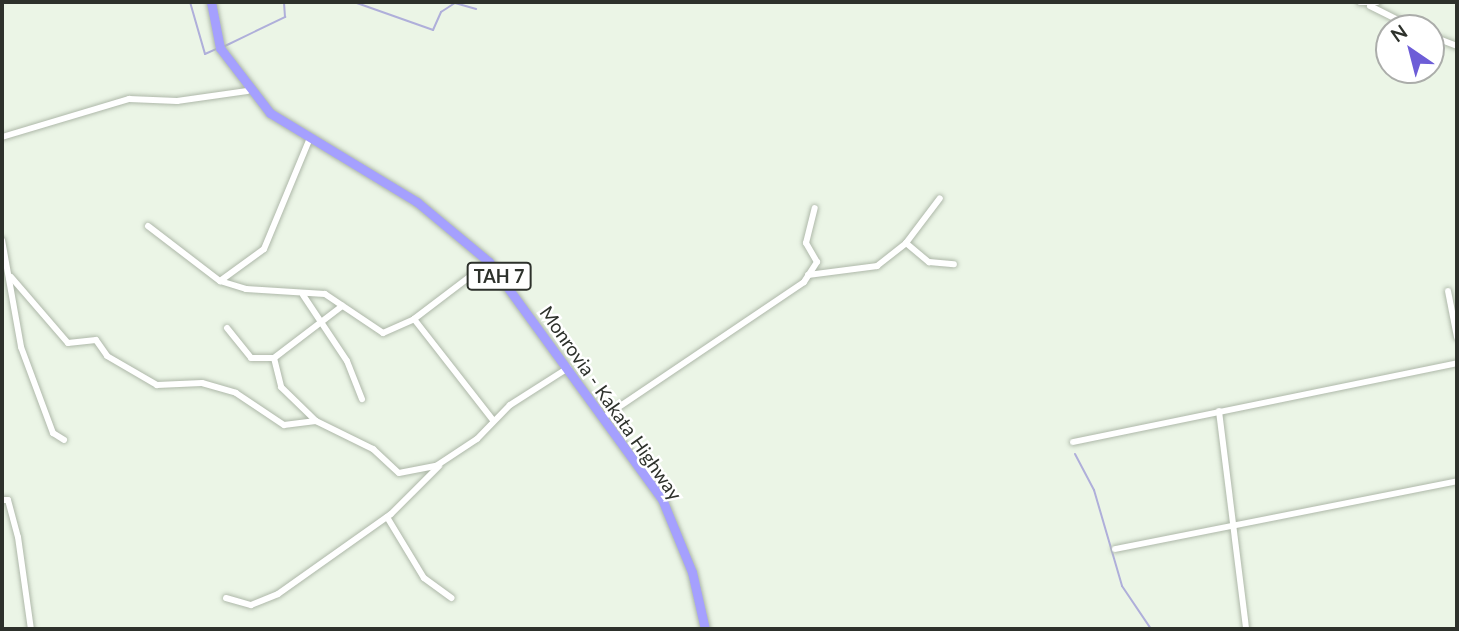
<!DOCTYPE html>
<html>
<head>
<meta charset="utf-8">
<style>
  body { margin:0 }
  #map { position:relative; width:1459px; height:631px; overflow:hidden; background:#ebf5e6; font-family:Lato,sans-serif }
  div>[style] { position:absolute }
  .stream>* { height:2px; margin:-1px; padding:0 1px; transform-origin:1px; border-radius:1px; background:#afafda }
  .roads { filter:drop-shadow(0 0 2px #aeb8a9) drop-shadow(0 0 2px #aeb8a9) }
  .minor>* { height:6px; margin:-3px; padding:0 3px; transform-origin:3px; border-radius:3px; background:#fff }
  .highway>* { height:9px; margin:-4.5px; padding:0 4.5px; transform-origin:4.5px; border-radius:4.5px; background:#a5a0fe }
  span { translate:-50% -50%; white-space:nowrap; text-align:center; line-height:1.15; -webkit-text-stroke:5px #fff; paint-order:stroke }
  .shield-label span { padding:2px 5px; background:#fff; border:2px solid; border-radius:5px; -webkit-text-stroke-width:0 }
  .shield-label { font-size:18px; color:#2d312b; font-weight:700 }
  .street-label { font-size:19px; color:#2d312b }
  .frame { position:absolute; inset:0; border:4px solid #2d312b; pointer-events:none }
  .north { position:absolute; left:1375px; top:14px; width:70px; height:70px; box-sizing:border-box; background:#fff; border:2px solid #abadaa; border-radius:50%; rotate:325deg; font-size:19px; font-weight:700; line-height:28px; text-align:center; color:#2d312b }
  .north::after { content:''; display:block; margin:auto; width:24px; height:32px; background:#6d5dd7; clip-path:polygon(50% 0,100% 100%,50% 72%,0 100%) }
</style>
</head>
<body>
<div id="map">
  <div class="stream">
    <div style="left:190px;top:2px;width:54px;rotate:73.9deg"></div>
    <div style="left:205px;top:54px;width:12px;rotate:-24deg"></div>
    <div style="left:354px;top:2px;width:84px;rotate:19.5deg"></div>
    <div style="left:433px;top:30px;width:20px;rotate:-66deg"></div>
    <div style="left:441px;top:12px;width:17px;rotate:-33deg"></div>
    <div style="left:455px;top:3px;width:22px;rotate:16deg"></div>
    <div style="left:225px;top:46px;width:67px;rotate:-25.8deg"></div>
    <div style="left:285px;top:17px;width:15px;rotate:-94deg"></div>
    <div style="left:1075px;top:454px;width:41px;rotate:62.2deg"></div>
    <div style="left:1094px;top:490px;width:100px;rotate:73.7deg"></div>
    <div style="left:1122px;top:586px;width:52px;rotate:56deg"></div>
  </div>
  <div class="roads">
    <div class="minor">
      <div style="left:1360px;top:2px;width:17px"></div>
      <div style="left:1370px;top:6px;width:49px;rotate:26.6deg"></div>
      <div style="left:1431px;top:36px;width:28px;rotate:21deg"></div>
      <div style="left:2px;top:137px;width:133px;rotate:-16.7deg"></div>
      <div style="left:129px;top:99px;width:48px;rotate:2.4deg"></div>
      <div style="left:177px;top:101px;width:71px;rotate:-8.1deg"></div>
      <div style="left:148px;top:226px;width:91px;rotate:37.4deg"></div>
      <div style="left:220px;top:281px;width:27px;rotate:17deg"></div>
      <div style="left:246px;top:289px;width:79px;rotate:3.6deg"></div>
      <div style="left:325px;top:294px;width:70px;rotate:33.9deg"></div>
      <div style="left:383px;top:333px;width:34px;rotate:-24deg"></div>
      <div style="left:414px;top:319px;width:94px;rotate:-37.2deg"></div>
      <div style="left:2px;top:240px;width:109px;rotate:79.9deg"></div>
      <div style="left:21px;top:347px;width:92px;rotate:69.6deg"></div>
      <div style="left:53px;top:433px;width:13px;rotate:32deg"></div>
      <div style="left:906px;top:243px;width:30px;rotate:40deg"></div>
      <div style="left:929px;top:262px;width:25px;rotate:5deg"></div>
      <div style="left:808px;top:275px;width:70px;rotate:-7.4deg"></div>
      <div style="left:877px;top:266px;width:37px;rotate:-38deg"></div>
      <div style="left:906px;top:243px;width:56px;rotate:-52.9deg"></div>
      <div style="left:11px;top:277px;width:87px;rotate:49.2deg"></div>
      <div style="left:68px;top:343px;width:28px;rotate:-6deg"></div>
      <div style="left:96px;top:340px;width:19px;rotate:55deg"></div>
      <div style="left:107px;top:356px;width:58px;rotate:30.1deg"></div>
      <div style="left:157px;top:385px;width:45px;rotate:-2.5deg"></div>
      <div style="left:202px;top:383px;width:35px;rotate:16deg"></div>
      <div style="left:236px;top:393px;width:58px;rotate:33.7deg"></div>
      <div style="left:284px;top:425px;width:32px;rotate:-7deg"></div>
      <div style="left:220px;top:281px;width:54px;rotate:-36deg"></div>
      <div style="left:264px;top:249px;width:120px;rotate:-67.5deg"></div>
      <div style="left:1448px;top:291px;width:47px;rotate:78.9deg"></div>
      <div style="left:303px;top:295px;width:79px;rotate:56.3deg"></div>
      <div style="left:347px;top:361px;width:41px;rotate:68.5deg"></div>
      <div style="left:414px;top:319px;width:127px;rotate:52deg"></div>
      <div style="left:227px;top:328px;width:38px;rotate:51deg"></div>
      <div style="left:251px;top:358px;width:23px"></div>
      <div style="left:274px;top:358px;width:30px;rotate:76deg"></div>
      <div style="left:281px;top:387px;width:49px;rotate:44.2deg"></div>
      <div style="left:316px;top:421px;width:64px;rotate:26.2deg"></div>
      <div style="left:373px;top:449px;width:35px;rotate:43deg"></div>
      <div style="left:399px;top:473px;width:38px;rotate:-11deg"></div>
      <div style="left:436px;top:466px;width:49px;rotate:-33.4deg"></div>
      <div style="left:477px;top:439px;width:47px;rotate:-45.9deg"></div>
      <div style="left:510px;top:405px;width:69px;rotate:-32.5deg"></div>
      <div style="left:274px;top:358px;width:86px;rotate:-37.4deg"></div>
      <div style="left:1219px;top:411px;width:220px;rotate:82.9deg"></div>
      <div style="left:604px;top:417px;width:241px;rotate:-34deg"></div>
      <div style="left:804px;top:282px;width:24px;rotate:-57deg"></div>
      <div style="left:817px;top:262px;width:22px;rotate:-120deg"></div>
      <div style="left:806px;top:243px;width:36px;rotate:-76deg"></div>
      <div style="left:1073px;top:442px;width:392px;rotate:-11.6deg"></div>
      <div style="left:2px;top:500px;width:6px"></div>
      <div style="left:8px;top:500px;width:38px;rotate:75deg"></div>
      <div style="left:18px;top:537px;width:93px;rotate:82deg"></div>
      <div style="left:387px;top:517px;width:71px;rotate:58.8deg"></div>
      <div style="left:424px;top:578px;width:34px;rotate:36deg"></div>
      <div style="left:1115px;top:549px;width:349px;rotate:-11.2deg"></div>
      <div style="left:226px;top:598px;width:26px;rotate:16deg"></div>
      <div style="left:251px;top:605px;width:29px;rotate:-22deg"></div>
      <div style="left:278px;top:594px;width:138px;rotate:-35.3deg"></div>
      <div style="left:391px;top:514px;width:68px;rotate:-45deg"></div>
    </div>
    <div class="highway">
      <div style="left:211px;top:2px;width:47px;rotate:78.9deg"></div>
      <div style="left:220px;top:48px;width:82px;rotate:52.4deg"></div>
      <div style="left:270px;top:113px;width:172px;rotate:31.2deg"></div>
      <div style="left:417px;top:202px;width:94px;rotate:39.8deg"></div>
      <div style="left:489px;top:262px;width:293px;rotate:53.9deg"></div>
      <div style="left:662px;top:499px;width:79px;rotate:67.7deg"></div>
      <div style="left:692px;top:572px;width:58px;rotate:77.2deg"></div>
    </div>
  </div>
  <div class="shield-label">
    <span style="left:499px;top:276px">TAH 7</span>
  </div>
  <div class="street-label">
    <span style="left:611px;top:403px;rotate:55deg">Monrovia - Kakata Highway</span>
  </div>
  <div class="frame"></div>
  <div class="north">N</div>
</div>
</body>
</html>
